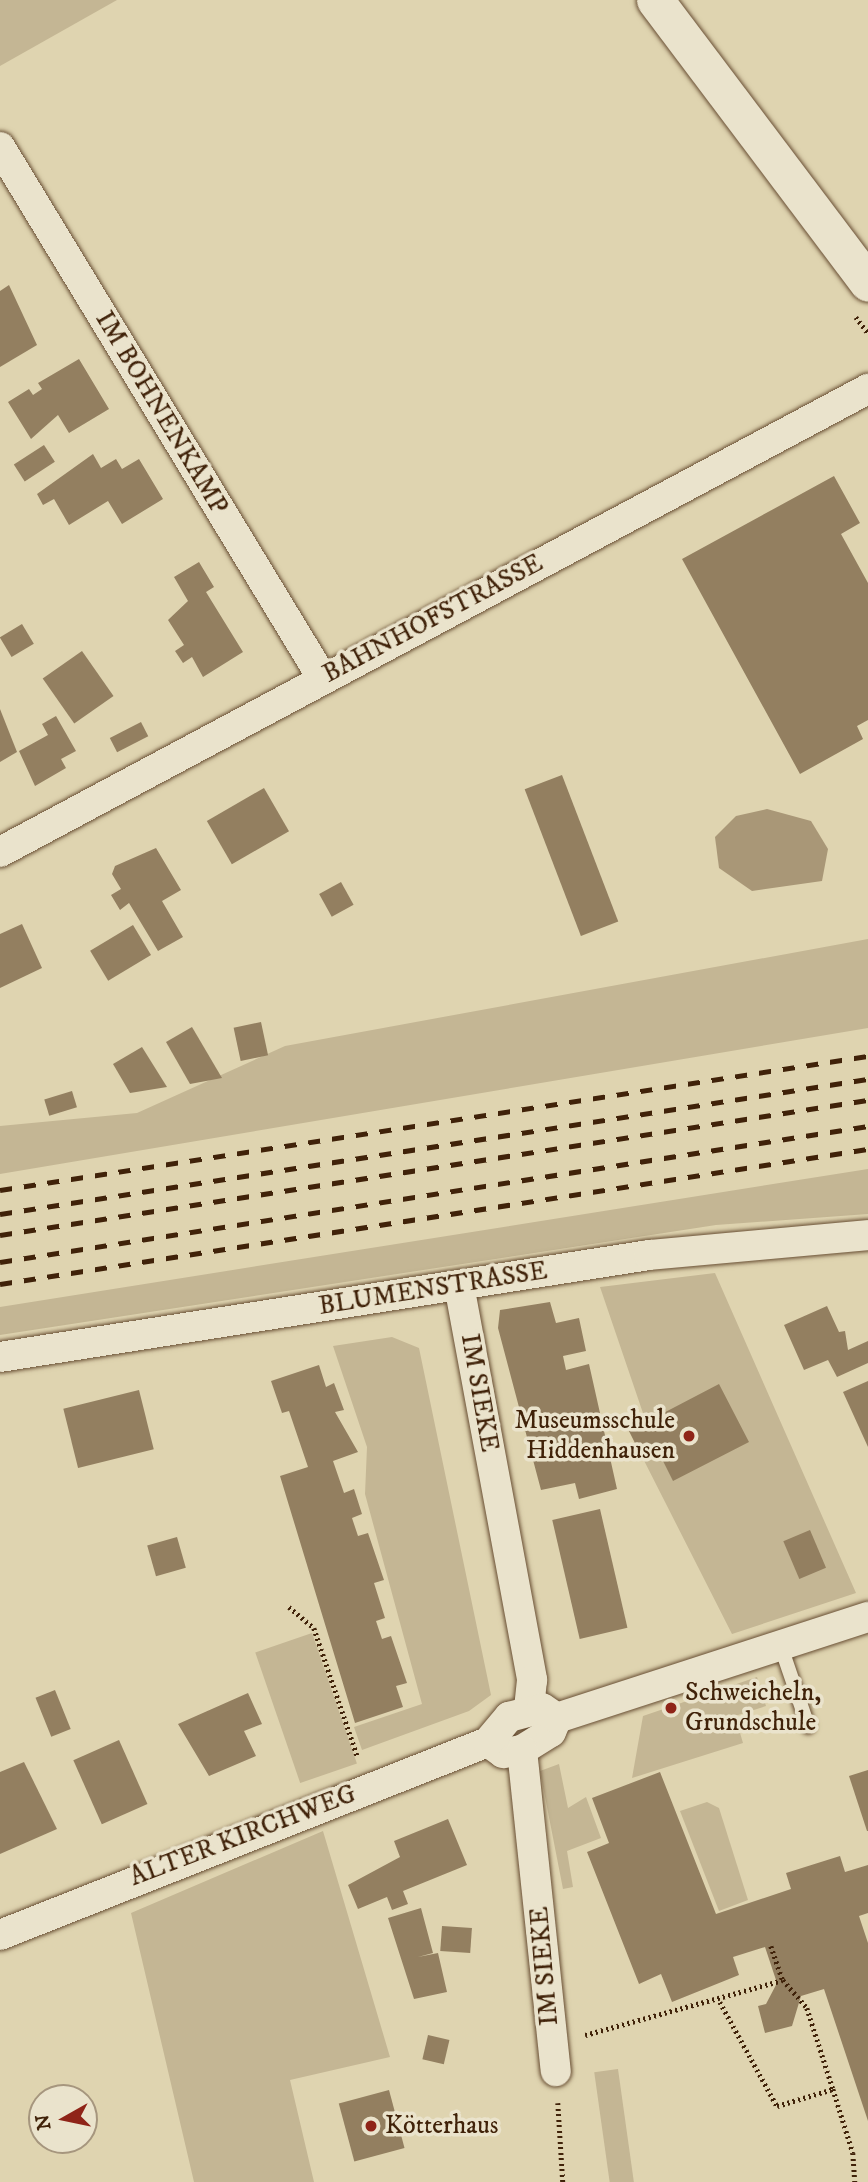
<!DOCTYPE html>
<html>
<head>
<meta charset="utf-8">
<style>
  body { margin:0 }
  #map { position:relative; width:868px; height:2182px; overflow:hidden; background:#dfd4b0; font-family:"IM FELL DW Pica",serif }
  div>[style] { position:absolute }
  .green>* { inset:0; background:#c4b694; transform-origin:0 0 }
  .water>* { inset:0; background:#a99777 }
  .building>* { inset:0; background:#937f60; transform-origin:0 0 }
  .path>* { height:4.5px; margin-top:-2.25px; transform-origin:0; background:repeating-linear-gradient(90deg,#402209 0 2px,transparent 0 5.5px) }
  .roads { filter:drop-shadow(0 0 2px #684e33) drop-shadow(0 0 2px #684e33) }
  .service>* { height:14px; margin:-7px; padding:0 7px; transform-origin:7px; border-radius:7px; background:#eae3cc }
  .minor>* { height:30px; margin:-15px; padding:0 15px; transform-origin:15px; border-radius:15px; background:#eae3cc }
  .tertiary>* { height:37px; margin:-18.5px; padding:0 18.5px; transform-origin:18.5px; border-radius:18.5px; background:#eae3cc }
  .rail>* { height:5px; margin-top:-2.5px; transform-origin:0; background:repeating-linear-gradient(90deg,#402209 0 12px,transparent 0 24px) }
  .dots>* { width:19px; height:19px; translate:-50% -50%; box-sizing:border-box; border:4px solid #eae3cc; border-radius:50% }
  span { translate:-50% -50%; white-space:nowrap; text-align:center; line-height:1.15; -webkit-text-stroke:7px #eae3cc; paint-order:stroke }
  .street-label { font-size:26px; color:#402209 }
  .poi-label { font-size:26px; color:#402209 }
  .right { translate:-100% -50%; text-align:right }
  .left { translate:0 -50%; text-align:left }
  .north { position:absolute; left:28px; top:2084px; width:70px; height:70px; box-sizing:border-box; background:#eae3cc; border:2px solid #a6967e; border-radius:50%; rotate:261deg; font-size:19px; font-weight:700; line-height:28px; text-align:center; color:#402209 }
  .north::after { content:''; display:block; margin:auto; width:24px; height:32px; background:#8f2418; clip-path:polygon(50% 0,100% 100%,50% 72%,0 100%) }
</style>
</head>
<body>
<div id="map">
  <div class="green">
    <div style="clip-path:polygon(0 0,117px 0,0 66px)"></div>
    <div style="clip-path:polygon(868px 939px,868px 1028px,0 1174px,0 1126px,137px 1113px,285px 1046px)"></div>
    <div style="clip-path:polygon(868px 1169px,868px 1214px,716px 1225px,0 1335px,0 1307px)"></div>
    <div style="clip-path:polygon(715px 1273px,856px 1593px,732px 1634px,628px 1429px,645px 1419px,600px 1287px)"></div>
    <div style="clip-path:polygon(392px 1337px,419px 1348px,491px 1695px,469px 1711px,362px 1750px,354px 1727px,422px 1704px,365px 1494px,367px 1447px,333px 1346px)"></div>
    <div style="left:312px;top:1633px;width:138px;height:60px;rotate:71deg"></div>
    <div style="clip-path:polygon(757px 1677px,766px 1706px,735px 1716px,743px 1743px,632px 1778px,643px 1716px)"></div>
    <div style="clip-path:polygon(559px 1764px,568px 1808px,586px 1797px,601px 1838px,567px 1851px,573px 1887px,563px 1889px,540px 1771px)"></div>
    <div style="clip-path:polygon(707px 1802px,719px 1808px,748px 1900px,719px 1911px,680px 1811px)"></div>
    <div style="clip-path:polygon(323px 1831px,390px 2057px,290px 2080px,314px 2182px,194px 2182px,131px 1913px)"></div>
    <div style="left:618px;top:2069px;width:114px;height:24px;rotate:82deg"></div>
  </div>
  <div class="water">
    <div style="clip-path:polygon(767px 809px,811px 821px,828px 849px,822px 881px,752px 891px,719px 868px,715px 837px,736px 816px)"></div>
  </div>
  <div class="building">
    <div style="clip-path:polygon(9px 285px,37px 345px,0 367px,0 291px)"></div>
    <div style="clip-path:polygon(79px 359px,109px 409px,69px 433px,58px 415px,31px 439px,8px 402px,29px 389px,33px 395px,42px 389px,38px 383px)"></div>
    <div style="left:44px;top:445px;width:20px;height:36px;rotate:57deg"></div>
    <div style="clip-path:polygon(93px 454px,101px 468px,116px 459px,122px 469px,139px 459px,163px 499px,122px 524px,108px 501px,69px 525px,54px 499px,43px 505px,37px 494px)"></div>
    <div style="clip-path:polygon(834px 476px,860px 523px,841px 534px,868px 583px,868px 720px,857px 726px,863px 739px,800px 774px,682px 559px)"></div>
    <div style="clip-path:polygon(199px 562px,214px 587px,206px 592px,243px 652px,203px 677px,192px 657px,183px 663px,175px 651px,184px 645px,168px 620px,188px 601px,174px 577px)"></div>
    <div style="left:22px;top:624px;width:23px;height:26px;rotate:59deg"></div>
    <div style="left:82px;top:651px;width:55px;height:48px;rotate:55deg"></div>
    <div style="clip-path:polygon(0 709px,17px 752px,0 762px)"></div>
    <div style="clip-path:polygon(56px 716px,76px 751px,61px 759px,66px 768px,35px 786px,19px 751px,48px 735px,42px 724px)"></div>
    <div style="left:141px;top:722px;width:16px;height:35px;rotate:63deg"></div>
    <div style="left:562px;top:775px;width:157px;height:40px;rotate:69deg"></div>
    <div style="left:264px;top:788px;width:50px;height:66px;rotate:60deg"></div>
    <div style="clip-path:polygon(156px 848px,181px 890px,162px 901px,183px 937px,158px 951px,129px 903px,120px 910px,111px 895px,121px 889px,112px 874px,115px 866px)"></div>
    <div style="left:341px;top:882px;width:26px;height:25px;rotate:61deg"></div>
    <div style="clip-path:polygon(22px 924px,42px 968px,0 988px,0 934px)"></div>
    <div style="left:133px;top:925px;width:35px;height:50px;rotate:59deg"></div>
    <div style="left:261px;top:1022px;width:34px;height:28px;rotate:78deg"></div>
    <div style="clip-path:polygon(192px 1027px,222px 1078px,190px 1084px,166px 1042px)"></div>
    <div style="clip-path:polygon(142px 1047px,167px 1087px,130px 1093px,113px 1064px)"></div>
    <div style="left:72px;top:1091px;width:17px;height:29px;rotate:73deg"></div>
    <div style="clip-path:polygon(550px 1302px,556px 1323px,579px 1318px,586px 1351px,563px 1356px,566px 1370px,589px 1364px,617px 1489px,579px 1499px,575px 1483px,541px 1490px,498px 1328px,500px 1310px)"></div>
    <div style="clip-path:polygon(827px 1306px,839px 1332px,845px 1331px,848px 1350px,868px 1341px,868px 1363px,837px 1377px,828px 1360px,804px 1370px,784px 1325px)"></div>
    <div style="clip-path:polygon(319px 1365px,326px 1387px,334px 1383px,344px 1410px,335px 1412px,358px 1452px,333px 1461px,344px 1493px,354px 1489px,362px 1514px,352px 1518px,358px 1536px,368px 1533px,384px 1580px,374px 1583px,385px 1618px,376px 1621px,382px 1639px,391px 1636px,407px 1683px,396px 1686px,403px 1707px,355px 1723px,280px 1476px,308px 1467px,289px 1411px,282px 1413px,271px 1381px)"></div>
    <div style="clip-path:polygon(868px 1381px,868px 1447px,843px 1392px)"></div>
    <div style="clip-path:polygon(719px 1384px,749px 1442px,673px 1481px,659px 1453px,644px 1461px,629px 1431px)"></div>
    <div style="left:139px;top:1390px;width:61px;height:78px;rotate:76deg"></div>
    <div style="left:600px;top:1509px;width:122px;height:49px;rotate:77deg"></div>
    <div style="left:810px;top:1530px;width:41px;height:29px;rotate:67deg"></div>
    <div style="left:177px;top:1537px;width:32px;height:31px;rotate:74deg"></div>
    <div style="left:55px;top:1690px;width:42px;height:21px;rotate:68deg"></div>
    <div style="clip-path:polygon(248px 1693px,262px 1724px,244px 1731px,256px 1756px,209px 1776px,178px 1724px)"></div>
    <div style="left:119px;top:1740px;width:70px;height:50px;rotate:66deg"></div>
    <div style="clip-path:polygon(24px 1762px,57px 1829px,0 1854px,0 1772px)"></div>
    <div style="clip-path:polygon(868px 1770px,868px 1831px,867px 1831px,849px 1776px)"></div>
    <div style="clip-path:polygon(660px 1772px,716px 1914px,791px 1889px,786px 1873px,840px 1856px,845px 1872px,868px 1865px,868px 1913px,859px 1916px,868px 1943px,868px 2121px,824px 1989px,801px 1996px,792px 2026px,765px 2033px,758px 2006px,766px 2004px,777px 1983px,765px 1947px,733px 1957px,739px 1975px,672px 2002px,661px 1974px,639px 1984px,587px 1852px,609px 1843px,592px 1798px)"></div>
    <div style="clip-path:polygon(448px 1819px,467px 1865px,403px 1891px,408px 1904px,392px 1910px,387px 1897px,358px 1909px,348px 1885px,400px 1857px,394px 1841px)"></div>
    <div style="clip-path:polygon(421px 1908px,433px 1953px,418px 1957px,438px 1953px,447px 1992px,414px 1999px,388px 1918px)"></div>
    <div style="left:442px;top:1926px;width:30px;height:25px;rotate:4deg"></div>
    <div style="left:428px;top:2035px;width:22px;height:25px;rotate:13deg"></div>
    <div style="left:389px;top:2090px;width:60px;height:52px;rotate:75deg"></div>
  </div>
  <div class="path">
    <div style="left:856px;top:317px;width:20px;rotate:53deg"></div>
    <div style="left:289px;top:1607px;width:33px;rotate:40deg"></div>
    <div style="left:314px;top:1628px;width:137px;rotate:71.3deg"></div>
    <div style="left:771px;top:1946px;width:36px;rotate:71deg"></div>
    <div style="left:783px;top:1980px;width:37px;rotate:49deg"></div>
    <div style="left:807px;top:2008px;width:85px;rotate:72.2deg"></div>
    <div style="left:720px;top:2002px;width:119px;rotate:61.3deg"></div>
    <div style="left:777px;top:2106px;width:59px;rotate:-16.9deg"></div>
    <div style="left:833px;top:2089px;width:67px;rotate:72.6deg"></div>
    <div style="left:853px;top:2153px;width:29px;rotate:86deg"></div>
    <div style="left:585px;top:2035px;width:205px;rotate:-15.5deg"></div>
    <div style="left:558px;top:2103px;width:79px;rotate:86.4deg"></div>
  </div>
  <div class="roads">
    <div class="service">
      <div style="left:780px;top:1644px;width:87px;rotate:71.1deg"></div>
    </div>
    <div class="minor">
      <div style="left:0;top:147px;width:622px;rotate:58.74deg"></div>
      <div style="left:0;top:852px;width:984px;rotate:-28.08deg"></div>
      <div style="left:459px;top:1285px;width:402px;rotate:79.5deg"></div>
      <div style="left:532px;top:1680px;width:29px;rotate:96deg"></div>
      <div style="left:0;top:1357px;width:657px;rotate:-8.93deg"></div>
      <div style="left:649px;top:1255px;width:220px;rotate:-5.2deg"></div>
      <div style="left:488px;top:1742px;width:19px;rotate:36deg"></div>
      <div style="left:503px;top:1753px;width:19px;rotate:-9deg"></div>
      <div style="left:522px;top:1750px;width:34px;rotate:-32deg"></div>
      <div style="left:551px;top:1732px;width:15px;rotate:-67deg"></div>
      <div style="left:557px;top:1718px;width:327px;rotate:-18deg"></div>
      <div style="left:522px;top:1750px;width:323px;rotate:84deg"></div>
      <div style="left:0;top:1935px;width:525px;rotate:-21.58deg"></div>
      <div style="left:488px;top:1742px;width:33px;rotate:-50deg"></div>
      <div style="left:509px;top:1717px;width:34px;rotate:-15deg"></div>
      <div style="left:542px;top:1708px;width:18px;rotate:34deg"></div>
    </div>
    <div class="tertiary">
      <div style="left:655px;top:0;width:354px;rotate:53deg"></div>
    </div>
  </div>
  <div class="rail">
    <div style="left:0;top:1190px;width:878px;rotate:-8.78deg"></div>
    <div style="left:0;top:1214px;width:878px;rotate:-8.84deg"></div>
    <div style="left:0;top:1235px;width:878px;rotate:-8.84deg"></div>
    <div style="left:0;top:1262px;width:879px;rotate:-8.9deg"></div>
    <div style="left:0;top:1284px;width:878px;rotate:-8.84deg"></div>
  </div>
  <div class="dots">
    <div style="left:689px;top:1436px;background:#8f2418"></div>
    <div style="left:671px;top:1708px;background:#8f2418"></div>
    <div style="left:371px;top:2126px;background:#8f2418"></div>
  </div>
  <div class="street-label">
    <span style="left:161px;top:413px;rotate:59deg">IM BOHNENKAMP</span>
    <span style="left:433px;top:619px;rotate:-28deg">BAHNHOFSTRASSE</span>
    <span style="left:433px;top:1289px;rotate:-9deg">BLUMENSTRASSE</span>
    <span style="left:479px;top:1393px;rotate:80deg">IM SIEKE</span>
    <span style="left:243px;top:1836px;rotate:-21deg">ALTER KIRCHWEG</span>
    <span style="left:545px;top:1966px;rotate:-95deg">IM SIEKE</span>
  </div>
  <div class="poi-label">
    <span class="right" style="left:675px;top:1436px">Museumsschule<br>Hiddenhausen</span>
    <span class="left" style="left:685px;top:1708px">Schweicheln,<br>Grundschule</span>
    <span class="left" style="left:385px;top:2126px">Kötterhaus</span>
  </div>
  <div class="north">N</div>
</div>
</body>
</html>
